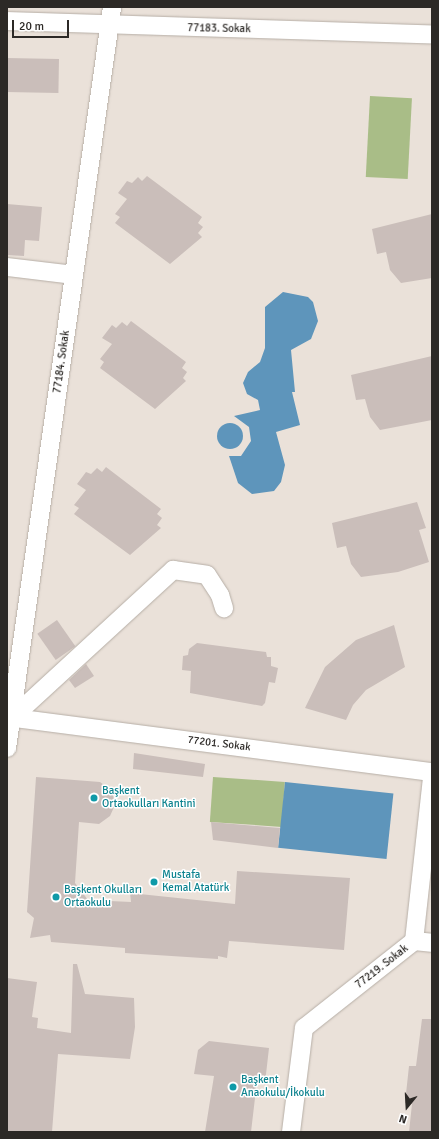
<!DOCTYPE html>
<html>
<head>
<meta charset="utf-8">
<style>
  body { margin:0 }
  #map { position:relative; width:439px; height:1139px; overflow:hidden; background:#eae1d9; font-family:Signika,sans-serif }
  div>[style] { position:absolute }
  .green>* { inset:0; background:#a9bd87; transform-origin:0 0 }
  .water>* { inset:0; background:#5e95bb; transform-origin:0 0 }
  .round { border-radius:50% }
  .building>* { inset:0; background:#cabeba; transform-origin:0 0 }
  .roads { filter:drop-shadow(0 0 1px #b6aea6) drop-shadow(0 0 1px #b6aea6) }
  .street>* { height:18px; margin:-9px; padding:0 9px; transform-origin:9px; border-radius:9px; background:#fff }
  .dots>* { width:11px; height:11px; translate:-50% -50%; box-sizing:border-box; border:2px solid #fff; border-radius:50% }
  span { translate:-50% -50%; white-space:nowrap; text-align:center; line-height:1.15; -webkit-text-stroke:3px #fff; paint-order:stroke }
  .street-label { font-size:11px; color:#2c2926 }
  .culture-label { font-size:11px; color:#0d838f }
  .left { translate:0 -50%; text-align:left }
  .frame { position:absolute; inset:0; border:8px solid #2c2926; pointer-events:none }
  .north { position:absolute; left:387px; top:1087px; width:40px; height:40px; -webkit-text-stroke:3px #fff; paint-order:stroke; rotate:198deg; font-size:11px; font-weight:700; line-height:16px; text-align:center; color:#2c2926 }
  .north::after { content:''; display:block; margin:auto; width:14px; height:18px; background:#2c2926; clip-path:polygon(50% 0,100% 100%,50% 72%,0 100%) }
  .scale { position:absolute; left:12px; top:20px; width:57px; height:18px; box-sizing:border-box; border:2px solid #2c2926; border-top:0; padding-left:5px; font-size:12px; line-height:14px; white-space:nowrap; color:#2c2926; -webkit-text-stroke:3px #fff; paint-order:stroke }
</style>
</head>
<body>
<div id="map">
  <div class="green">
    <div style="left:370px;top:96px;width:42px;height:81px;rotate:3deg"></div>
    <div style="left:213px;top:777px;width:72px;height:45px;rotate:4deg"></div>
  </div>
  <div class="water">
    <div style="clip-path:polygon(283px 292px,308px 297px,313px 302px,318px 321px,311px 339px,291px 350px,295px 392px,292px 392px,300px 425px,276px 432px,285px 465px,281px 482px,274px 491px,252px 494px,238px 483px,229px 456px,241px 456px,251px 441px,249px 427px,234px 416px,260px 410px,258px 400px,247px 394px,243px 383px,248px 372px,260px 362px,265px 348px,265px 307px)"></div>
    <div class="round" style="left:217px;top:423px;width:26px;height:26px"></div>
    <div style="left:285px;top:782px;width:109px;height:66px;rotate:6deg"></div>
  </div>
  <div class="building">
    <div style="left:7px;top:58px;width:52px;height:34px;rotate:1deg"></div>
    <div style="clip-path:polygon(147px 176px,202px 217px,198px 223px,203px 227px,198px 233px,202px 237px,170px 264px,115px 223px,120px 217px,115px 214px,127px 199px,118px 193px,127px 181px,132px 183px,138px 177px,142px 181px)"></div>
    <div style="clip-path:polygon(7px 204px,42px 207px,39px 241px,25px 240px,24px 256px,7px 255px)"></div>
    <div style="clip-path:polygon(432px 214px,432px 278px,401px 283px,390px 270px,386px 252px,377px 254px,372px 229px)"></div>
    <div style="clip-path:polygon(131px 321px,186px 362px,182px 368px,187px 372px,183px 378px,186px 381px,155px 409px,100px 368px,104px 362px,100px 359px,112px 344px,102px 338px,112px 325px,116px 328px,122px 322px,127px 326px)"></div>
    <div style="clip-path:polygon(432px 356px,432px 420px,380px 430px,370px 417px,365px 399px,356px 400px,351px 375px)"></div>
    <div style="clip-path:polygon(106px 467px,161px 509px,157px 514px,162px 518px,157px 525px,161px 528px,130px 555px,74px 514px,79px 508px,74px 505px,86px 490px,77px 484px,86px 472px,91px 474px,97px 468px,102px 472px)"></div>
    <div style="clip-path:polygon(417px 502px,426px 528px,419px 530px,429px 562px,398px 572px,361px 577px,351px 564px,346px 546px,337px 548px,332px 523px)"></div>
    <div style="left:57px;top:620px;width:32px;height:24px;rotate:55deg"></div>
    <div style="clip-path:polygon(394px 625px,405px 667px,366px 690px,353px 705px,346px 720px,305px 708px,325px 667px,356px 640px)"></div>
    <div style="clip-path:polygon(197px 643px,266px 652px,267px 657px,271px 657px,271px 666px,278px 668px,275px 683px,269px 682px,265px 703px,262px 706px,190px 693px,191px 671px,182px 670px,183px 656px,188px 655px,189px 649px)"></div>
    <div style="clip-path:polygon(86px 664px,94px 676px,75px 688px,69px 680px)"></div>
    <div style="clip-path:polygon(134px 753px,205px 764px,203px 777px,133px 769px)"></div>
    <div style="clip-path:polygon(36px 777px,100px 782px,112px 791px,115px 805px,110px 816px,99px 824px,79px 822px,75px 883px,88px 900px,131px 902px,130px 893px,235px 904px,237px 871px,350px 878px,344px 950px,229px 941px,227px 958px,218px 956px,218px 959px,125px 953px,125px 948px,51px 942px,50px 935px,30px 938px,34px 918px,27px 912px)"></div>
    <div style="clip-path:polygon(211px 822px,280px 828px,278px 848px,213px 840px)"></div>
    <div style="clip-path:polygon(73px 964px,77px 964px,85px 994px,134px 998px,135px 1027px,130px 1059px,58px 1054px,52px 1132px,7px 1132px,7px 978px,37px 982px,32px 1017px,38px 1018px,37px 1028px,71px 1033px)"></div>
    <div style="clip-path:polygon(422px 1019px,432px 1019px,432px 1132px,409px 1132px,412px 1104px,405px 1103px,409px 1066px,416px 1066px)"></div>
    <div style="clip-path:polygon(209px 1041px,269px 1048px,265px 1083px,257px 1081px,251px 1132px,205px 1132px,214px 1076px,194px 1074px,198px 1050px)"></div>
  </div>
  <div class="roads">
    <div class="street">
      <div style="left:7px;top:21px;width:425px;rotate:1.8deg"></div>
      <div style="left:7px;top:267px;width:67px;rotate:6.8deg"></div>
      <div style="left:7px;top:717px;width:429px;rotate:7.4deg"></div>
      <div style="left:12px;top:718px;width:219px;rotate:-42.6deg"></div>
      <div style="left:173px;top:570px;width:34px;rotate:8deg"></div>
      <div style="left:207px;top:575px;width:24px;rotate:57deg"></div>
      <div style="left:220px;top:595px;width:14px;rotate:73deg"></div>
      <div style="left:7px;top:748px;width:748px;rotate:-81.93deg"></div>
      <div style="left:414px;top:941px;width:18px;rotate:6deg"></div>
      <div style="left:291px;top:1132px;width:105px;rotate:-82.9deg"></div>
      <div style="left:304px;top:1028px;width:140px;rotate:-38.3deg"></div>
      <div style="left:414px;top:941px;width:163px;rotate:-83.7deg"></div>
    </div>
  </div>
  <div class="dots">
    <div style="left:94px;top:798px;background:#0f9aa8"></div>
    <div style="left:154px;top:882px;background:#0f9aa8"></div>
    <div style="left:56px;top:897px;background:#0f9aa8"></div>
    <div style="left:233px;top:1087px;background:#0f9aa8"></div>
  </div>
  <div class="street-label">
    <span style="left:219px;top:29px;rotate:1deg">77183. Sokak</span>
    <span style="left:62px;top:362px;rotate:-82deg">77184. Sokak</span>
    <span style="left:219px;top:744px;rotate:7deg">77201. Sokak</span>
    <span style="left:382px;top:967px;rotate:-38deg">77219. Sokak</span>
  </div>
  <div class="culture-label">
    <span class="left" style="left:102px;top:798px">Başkent<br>Ortaokulları Kantini</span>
    <span class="left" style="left:162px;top:882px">Mustafa<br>Kemal Atatürk</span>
    <span class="left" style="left:64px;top:897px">Başkent Okulları<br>Ortaokulu</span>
    <span class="left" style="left:241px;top:1087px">Başkent<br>Anaokulu/İkokulu</span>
  </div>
  <div class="frame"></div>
  <div class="north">N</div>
  <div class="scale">20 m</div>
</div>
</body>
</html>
